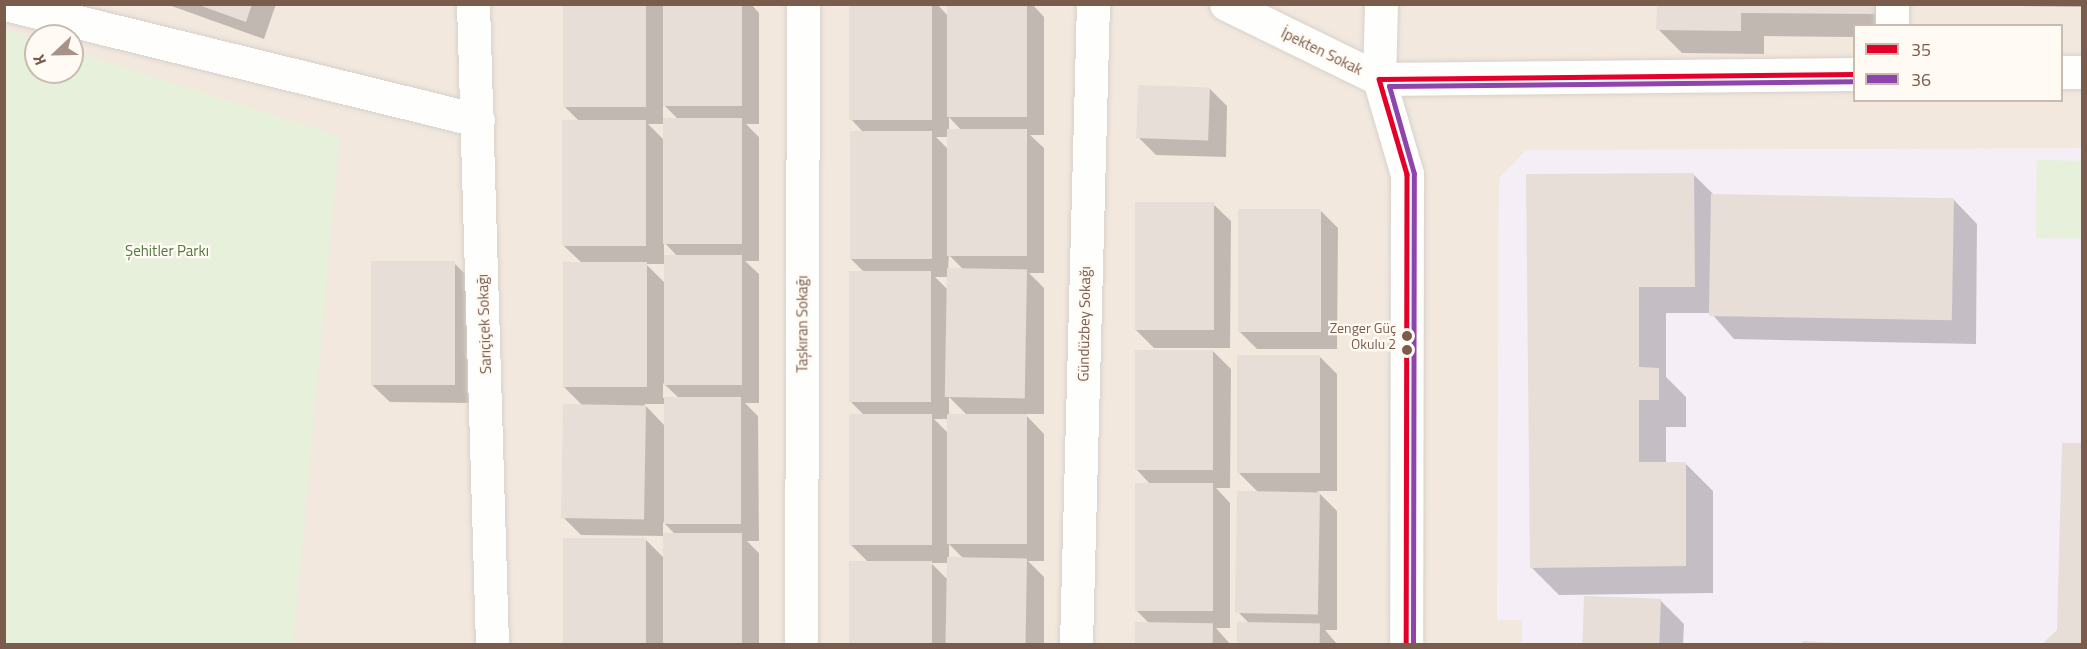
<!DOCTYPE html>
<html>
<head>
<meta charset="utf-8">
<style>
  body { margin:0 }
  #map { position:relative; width:2087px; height:649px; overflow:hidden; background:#f9f5f0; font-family:"Titillium Web",sans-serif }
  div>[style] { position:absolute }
  .residential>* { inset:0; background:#f2e8de }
  .education>* { inset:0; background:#f6eef6 }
  .green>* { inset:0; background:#e7f0db; transform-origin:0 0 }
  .shadow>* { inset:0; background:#0003 }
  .building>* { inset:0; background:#e6ded7; transform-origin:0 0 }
  .roads { filter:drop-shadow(0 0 2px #d7d1cb) drop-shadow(0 0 2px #d7d1cb) }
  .minor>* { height:33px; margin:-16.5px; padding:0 16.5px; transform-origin:16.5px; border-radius:16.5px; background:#fefefd }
  .bus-1>* { height:4.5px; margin:-2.25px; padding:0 2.25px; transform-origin:2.25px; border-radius:2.25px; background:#e4002b }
  .bus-2>* { height:4.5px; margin:-2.25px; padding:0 2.25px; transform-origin:2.25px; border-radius:2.25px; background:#8e44ad }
  .dots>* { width:16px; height:16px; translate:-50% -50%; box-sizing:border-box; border:3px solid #fffaf3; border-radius:50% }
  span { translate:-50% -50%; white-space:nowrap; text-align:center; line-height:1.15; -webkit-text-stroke:4.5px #fffaf3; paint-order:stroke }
  .bus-label { font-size:14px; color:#7a5c4d }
  .right { translate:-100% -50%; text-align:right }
  .street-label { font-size:15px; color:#7a5c4d }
  .park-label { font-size:15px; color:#537a41 }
  .frame { position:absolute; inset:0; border:6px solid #7a5c4d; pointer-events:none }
  .legend { position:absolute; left:1853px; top:24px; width:210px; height:78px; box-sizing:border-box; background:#fffaf3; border:2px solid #cabbb1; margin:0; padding:8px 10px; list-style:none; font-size:18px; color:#7a5c4d }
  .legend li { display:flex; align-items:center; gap:12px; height:30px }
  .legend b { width:30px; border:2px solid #cabbb1 }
  .north { position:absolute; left:24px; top:24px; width:60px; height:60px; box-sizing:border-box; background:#fffaf3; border:2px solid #cabbb1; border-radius:50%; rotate:248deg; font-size:16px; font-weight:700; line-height:24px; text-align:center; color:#7a5c4d }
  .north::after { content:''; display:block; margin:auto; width:21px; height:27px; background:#a69286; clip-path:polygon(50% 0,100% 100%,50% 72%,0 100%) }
</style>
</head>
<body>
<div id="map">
  <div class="residential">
    <div style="clip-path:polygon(evenodd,5px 5px,2082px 5px,2082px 644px,5px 644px,5px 5px,1854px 26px,2062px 26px,2062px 100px,1854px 100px,1854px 26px,5px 5px,36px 36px,72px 36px,72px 72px,36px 72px,36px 36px)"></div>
  </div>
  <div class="education">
    <div style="clip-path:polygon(2082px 148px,2082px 644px,1522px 644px,1522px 620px,1497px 620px,1499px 178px,1526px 150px)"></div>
  </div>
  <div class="green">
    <div style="clip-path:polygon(5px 29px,36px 39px,36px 72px,72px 72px,72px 51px,340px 136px,293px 644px,5px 644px)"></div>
    <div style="left:2037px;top:160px;width:45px;height:78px;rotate:1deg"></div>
  </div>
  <div class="shadow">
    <div style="clip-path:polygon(166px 4px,276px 4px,264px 39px)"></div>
    <div style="clip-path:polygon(evenodd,564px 4px,751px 4px,759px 13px,759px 124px,746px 124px,759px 137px,759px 261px,745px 261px,759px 274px,759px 403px,745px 403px,758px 416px,759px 541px,747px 541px,759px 553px,759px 644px,564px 644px,564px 539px,646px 540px,665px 559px,665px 536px,581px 535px,564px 518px,583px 406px,564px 387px,582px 263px,564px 246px,579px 121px,564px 106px,564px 4px,663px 104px,678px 119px,663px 119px,663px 104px,564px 4px,648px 124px,665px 124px,665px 141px,648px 124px,564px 4px,664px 242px,678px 257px,664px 257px,664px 242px,564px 4px,646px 264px,665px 264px,665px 283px,646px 264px,564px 4px,663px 383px,679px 398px,663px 398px,663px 383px,564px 4px,644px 404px,665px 404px,665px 426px,644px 404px,564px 4px,663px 522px,676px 535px,663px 534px,663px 522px)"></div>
    <div style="clip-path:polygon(evenodd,851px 4px,937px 4px,948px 16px,948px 4px,1032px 4px,1044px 17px,1044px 135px,1030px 135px,1044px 148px,1044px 273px,1029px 273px,1044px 288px,1044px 414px,1025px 414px,1044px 434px,1044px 561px,1028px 561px,1044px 577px,1044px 644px,851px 644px,850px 563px,869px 563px,851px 545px,865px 416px,850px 401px,864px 272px,851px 259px,863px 132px,851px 119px,851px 4px,949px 117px,962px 131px,949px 131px,949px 117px,851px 4px,936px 137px,949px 137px,949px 150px,936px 137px,851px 4px,949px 255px,964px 270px,948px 270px,949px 255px,851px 4px,935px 277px,948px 277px,948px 290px,935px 277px,851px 4px,949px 397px,968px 416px,949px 416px,949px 397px,851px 4px,934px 419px,948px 419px,948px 433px,934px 419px,851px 4px,949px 544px,964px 559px,949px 559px,949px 544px,851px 4px,931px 563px,948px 563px,948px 580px,931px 563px)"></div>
    <div style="clip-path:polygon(1658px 4px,1898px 4px,1898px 26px,1854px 26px,1854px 37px,1764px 36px,1764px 54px,1682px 53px,1658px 29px)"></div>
    <div style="clip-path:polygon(1966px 4px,2082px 4px,2082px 7px,1967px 5px)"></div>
    <div style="clip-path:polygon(1209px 88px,1227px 106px,1226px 157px,1156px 155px,1138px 137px)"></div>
    <div style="clip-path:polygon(1693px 174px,1715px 196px,1954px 200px,1977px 224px,1976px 344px,1734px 339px,1711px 313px,1666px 313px,1666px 377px,1686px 397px,1686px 427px,1666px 427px,1666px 463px,1685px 463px,1713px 491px,1713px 593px,1559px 595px,1531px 567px,1528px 175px)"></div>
    <div style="clip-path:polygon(1213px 204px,1231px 221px,1230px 348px,1154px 348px,1136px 330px)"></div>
    <div style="clip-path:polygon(1320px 210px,1338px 228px,1337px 349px,1257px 349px,1239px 331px)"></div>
    <div style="clip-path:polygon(454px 263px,472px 281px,472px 403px,390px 402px,372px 385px)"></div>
    <div style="clip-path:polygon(1213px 351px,1231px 369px,1230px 488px,1216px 488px,1230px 503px,1230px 628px,1216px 628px,1230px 644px,1136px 644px,1136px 623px,1149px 623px,1136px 610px,1151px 485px,1137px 470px)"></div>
    <div style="clip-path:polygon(1320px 357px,1337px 374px,1337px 491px,1317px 491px,1337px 511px,1337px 630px,1325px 630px,1337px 644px,1238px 644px,1238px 624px,1250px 624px,1238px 612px,1259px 493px,1239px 473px)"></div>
    <div style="clip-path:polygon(2063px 444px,2082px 445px,2082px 644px,2044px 644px,2059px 631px)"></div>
    <div style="clip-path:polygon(1586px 598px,1660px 600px,1684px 624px,1683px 644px,1584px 644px)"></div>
    <div style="clip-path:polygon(1803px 643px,1860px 644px,1803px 644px)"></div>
  </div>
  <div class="building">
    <div style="clip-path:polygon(196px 4px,252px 4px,246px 22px)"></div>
    <div style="left:563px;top:4px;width:83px;height:103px"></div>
    <div style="left:663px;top:4px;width:79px;height:102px"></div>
    <div style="left:849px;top:4px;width:83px;height:116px"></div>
    <div style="clip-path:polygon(1657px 4px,1875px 4px,1875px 14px,1741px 13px,1741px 31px,1656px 30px)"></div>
    <div style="left:947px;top:5px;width:80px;height:112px"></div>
    <div style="left:1138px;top:85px;width:72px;height:53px;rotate:2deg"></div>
    <div style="left:663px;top:118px;width:79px;height:126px"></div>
    <div style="left:562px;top:120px;width:84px;height:126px"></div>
    <div style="left:947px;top:129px;width:80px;height:127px"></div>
    <div style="left:850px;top:131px;width:82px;height:128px"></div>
    <div style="clip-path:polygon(1694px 173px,1695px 287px,1639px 287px,1639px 367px,1659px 368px,1659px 400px,1639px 400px,1639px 462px,1686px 462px,1686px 566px,1530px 568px,1526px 174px)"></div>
    <div style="left:1711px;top:194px;width:243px;height:122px;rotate:1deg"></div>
    <div style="left:1135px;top:202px;width:79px;height:128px"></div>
    <div style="left:1238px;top:209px;width:83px;height:123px"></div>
    <div style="left:664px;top:255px;width:78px;height:130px"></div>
    <div style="left:371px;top:261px;width:84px;height:124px"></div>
    <div style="left:563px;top:262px;width:84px;height:125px"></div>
    <div style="left:947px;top:268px;width:80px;height:129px;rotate:1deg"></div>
    <div style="left:849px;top:271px;width:82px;height:131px"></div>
    <div style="left:1135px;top:350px;width:78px;height:120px"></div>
    <div style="left:1237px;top:355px;width:83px;height:118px"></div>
    <div style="left:664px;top:397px;width:77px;height:127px"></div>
    <div style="left:563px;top:404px;width:83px;height:114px;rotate:1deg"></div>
    <div style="left:849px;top:414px;width:83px;height:131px"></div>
    <div style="left:947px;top:414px;width:80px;height:130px"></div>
    <div style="clip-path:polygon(2062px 443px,2082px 443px,2082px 644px,2042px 644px,2057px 630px)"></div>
    <div style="left:1135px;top:483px;width:78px;height:128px"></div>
    <div style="left:1237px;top:491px;width:83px;height:122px;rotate:1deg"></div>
    <div style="left:663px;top:533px;width:79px;height:111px"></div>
    <div style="left:563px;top:538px;width:83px;height:106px"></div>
    <div style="left:947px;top:557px;width:80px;height:87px;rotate:1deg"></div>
    <div style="left:932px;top:561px;width:83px;height:83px;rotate:90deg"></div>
    <div style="left:1584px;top:596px;width:77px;height:48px;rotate:2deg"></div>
    <div style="left:1135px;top:622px;width:78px;height:22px;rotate:1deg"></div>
    <div style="left:1237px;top:622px;width:83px;height:22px;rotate:1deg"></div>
    <div style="clip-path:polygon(1802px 641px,1844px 643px,1844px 644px,1802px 644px)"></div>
  </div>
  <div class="roads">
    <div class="minor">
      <div style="left:5px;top:4px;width:487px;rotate:13.8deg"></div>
      <div style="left:473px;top:4px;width:640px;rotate:88.3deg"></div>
      <div style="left:1226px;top:4px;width:170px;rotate:26.1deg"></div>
      <div style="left:1379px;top:79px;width:475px;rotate:-0.6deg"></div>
      <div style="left:1381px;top:4px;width:75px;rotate:91.5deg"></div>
      <div style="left:1379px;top:79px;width:99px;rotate:73.6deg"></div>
      <div style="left:1407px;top:174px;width:470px;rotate:90.1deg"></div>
      <div style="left:1892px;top:4px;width:22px;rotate:90deg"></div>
      <div style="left:2062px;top:72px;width:20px"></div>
      <div style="left:801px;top:644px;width:640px;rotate:-89.82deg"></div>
      <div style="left:1076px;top:644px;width:640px;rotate:-88.48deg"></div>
    </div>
  </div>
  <div class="bus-1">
    <div style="left:1379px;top:79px;width:99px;rotate:73.6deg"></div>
    <div style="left:1407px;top:174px;width:470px;rotate:90.1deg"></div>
    <div style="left:1379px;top:79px;width:475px;rotate:-0.6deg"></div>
  </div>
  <div class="bus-2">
    <div style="left:1413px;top:644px;width:470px;rotate:-89.9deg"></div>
    <div style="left:1414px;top:174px;width:91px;rotate:-105.9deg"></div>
    <div style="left:1389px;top:86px;width:465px;rotate:-0.6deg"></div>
  </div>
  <div class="dots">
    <div style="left:1407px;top:336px;background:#7a5c4d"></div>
    <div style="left:1407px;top:350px;background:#7a5c4d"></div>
  </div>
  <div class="bus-label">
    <span class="right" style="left:1396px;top:336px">Zenger Güç<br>Okulu 2</span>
  </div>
  <div class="street-label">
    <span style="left:1322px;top:51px;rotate:26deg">İpekten Sokak</span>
    <span style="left:484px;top:324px;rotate:-92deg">Sarıçiçek Sokağı</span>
    <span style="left:802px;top:324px;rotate:-90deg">Taşkıran Sokağı</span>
    <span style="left:1084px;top:324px;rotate:-89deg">Gündüzbey Sokağı</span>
  </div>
  <div class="park-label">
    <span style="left:167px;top:251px">Şehitler Parkı</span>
  </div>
  <div class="frame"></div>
  <ul class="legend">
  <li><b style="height:8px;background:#e4002b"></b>35</li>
  <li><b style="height:8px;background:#8e44ad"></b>36</li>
  </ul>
  <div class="north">K</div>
</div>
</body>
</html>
